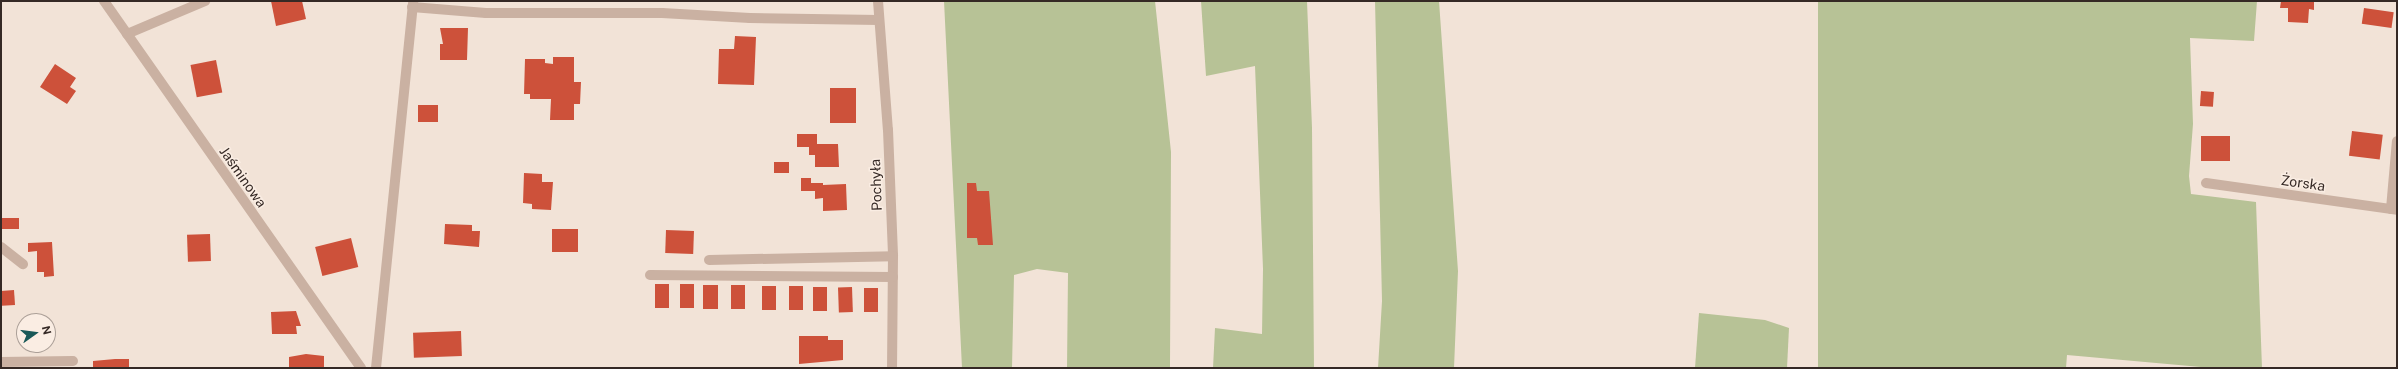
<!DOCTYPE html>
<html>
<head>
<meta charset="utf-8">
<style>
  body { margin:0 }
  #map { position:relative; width:2398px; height:369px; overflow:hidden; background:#f2e3d7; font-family:"Public Sans",sans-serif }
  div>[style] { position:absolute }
  .green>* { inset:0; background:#b7c296 }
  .building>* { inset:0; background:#cd513a; transform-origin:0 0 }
  .minor>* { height:10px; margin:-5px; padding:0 5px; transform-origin:5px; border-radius:5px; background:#cab1a2 }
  span { translate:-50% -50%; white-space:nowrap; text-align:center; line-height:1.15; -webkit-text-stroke:3px #faede3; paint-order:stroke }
  .street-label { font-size:14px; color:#352925 }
  .frame { position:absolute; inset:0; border:2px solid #352925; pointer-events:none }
  .north { position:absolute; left:16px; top:313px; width:40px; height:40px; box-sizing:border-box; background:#faede3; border:1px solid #ab9f97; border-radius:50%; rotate:76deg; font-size:11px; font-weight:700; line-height:16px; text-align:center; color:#352925 }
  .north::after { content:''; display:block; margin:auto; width:14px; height:18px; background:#195857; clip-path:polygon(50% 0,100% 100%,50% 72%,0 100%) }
</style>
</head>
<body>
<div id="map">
  <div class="green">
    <div style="clip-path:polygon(944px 1px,1155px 1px,1171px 152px,1170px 368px,1067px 368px,1068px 273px,1037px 269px,1014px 275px,1012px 368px,962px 368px)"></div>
    <div style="clip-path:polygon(1201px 1px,1307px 1px,1312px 128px,1314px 368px,1213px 368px,1215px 328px,1262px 334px,1263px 269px,1255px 66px,1206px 76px)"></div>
    <div style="clip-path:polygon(1375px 1px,1439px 1px,1458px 271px,1454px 368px,1378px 368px,1382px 301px)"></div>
    <div style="clip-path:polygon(1818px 1px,2257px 1px,2254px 41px,2190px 38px,2193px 124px,2189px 176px,2191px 194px,2256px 202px,2262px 368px,2212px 368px,2067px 355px,2066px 368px,1818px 368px)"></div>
    <div style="clip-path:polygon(1699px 313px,1765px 320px,1789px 328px,1787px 368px,1695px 368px)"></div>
  </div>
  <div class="building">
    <div style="clip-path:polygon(271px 1px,302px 1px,306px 19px,276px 26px)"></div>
    <div style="clip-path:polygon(2281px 1px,2314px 1px,2314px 10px,2309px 9px,2308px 23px,2288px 22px,2288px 8px,2280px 8px)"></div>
    <div style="left:2364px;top:8px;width:30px;height:16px;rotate:8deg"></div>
    <div style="clip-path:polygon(440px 28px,468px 28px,467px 60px,440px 60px,440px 44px,443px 44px)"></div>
    <div style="clip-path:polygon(735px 36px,756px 37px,754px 85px,718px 84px,719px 49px,734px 49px)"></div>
    <div style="clip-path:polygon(553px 57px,574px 57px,574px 82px,581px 82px,580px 104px,574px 104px,574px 120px,550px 120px,551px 99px,530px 99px,530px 94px,524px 94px,525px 59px,545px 59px,545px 63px,553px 64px)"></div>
    <div style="left:216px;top:60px;width:33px;height:26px;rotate:79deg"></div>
    <div style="clip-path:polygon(55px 64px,76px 78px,70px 87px,76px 91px,67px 104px,40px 87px)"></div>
    <div style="left:830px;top:88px;width:26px;height:35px"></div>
    <div style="left:2201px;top:91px;width:13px;height:15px;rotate:4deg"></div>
    <div style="left:418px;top:105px;width:20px;height:17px"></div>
    <div style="left:2352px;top:131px;width:31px;height:25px;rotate:7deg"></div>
    <div style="clip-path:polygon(797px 134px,817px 134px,817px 144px,838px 144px,839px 167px,815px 167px,815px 155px,809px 155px,809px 147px,797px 147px)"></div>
    <div style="left:2201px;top:136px;width:29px;height:25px"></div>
    <div style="left:774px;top:162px;width:15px;height:11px"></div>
    <div style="clip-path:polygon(524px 173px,542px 174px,542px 182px,553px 182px,551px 210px,532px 209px,532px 204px,523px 203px)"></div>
    <div style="clip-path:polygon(801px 178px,811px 178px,811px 183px,823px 183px,823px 185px,846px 184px,847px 210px,823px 211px,823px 198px,815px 199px,815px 191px,801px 191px)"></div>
    <div style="clip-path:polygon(967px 183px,976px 183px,977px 191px,989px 191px,993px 245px,978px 245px,977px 238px,967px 238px)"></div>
    <div style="left:19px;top:218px;width:11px;height:18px;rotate:90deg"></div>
    <div style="clip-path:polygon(445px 224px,472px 225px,472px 231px,480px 231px,479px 247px,444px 244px)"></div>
    <div style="left:552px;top:229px;width:26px;height:23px"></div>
    <div style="left:666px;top:230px;width:28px;height:23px;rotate:2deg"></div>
    <div style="left:210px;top:234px;width:27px;height:23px;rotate:88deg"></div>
    <div style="left:351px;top:238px;width:30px;height:37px;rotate:76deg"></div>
    <div style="clip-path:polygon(52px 242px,54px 276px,44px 277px,44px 272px,37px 272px,37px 251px,28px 252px,28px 243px)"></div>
    <div style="left:655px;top:284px;width:14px;height:24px"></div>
    <div style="left:680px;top:284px;width:14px;height:24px"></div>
    <div style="left:703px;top:285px;width:15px;height:24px"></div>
    <div style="left:731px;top:285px;width:14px;height:24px"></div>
    <div style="left:762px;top:286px;width:14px;height:24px"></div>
    <div style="left:789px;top:286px;width:14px;height:24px"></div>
    <div style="left:813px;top:287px;width:14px;height:24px"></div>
    <div style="left:852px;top:287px;width:25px;height:14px;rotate:88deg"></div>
    <div style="left:864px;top:288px;width:14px;height:24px"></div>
    <div style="left:14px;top:290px;width:15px;height:13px;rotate:86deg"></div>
    <div style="clip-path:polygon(296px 311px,301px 326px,296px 326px,297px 334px,272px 334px,271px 312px)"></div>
    <div style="left:461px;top:331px;width:25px;height:48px;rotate:88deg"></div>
    <div style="clip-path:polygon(799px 336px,828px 336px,828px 340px,843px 340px,843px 360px,799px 364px)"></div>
    <div style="clip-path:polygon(306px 354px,324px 356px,324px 368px,289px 368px,289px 357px)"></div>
    <div style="clip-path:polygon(115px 359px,129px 359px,129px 368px,93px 368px,93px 361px)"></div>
  </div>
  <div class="minor">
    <div style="left:104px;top:1px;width:448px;rotate:55deg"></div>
    <div style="left:878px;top:1px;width:129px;rotate:85.6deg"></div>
    <div style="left:888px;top:130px;width:126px;rotate:87.7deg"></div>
    <div style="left:893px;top:256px;width:112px;rotate:90.5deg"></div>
    <div style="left:412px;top:7px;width:74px;rotate:4.6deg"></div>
    <div style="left:486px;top:13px;width:176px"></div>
    <div style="left:662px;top:13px;width:88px;rotate:3.3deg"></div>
    <div style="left:750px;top:18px;width:129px;rotate:0.9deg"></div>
    <div style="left:127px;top:34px;width:85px;rotate:-22.9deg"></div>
    <div style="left:2206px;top:183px;width:193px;rotate:8deg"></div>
    <div style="left:2391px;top:209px;width:68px;rotate:-85deg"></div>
    <div style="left:1px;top:247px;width:28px;rotate:38deg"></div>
    <div style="left:709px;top:260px;width:184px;rotate:-1.2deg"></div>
    <div style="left:650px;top:275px;width:243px;rotate:0.5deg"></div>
    <div style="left:1px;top:362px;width:72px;rotate:-0.8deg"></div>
    <div style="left:376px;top:368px;width:368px;rotate:-84.2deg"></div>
  </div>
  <div class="street-label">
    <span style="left:243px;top:177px;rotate:55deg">Jaśminowa</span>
    <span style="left:2303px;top:183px;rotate:8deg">Żorska</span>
    <span style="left:876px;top:185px;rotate:-92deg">Pochyła</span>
  </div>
  <div class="frame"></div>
  <div class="north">N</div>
</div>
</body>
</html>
